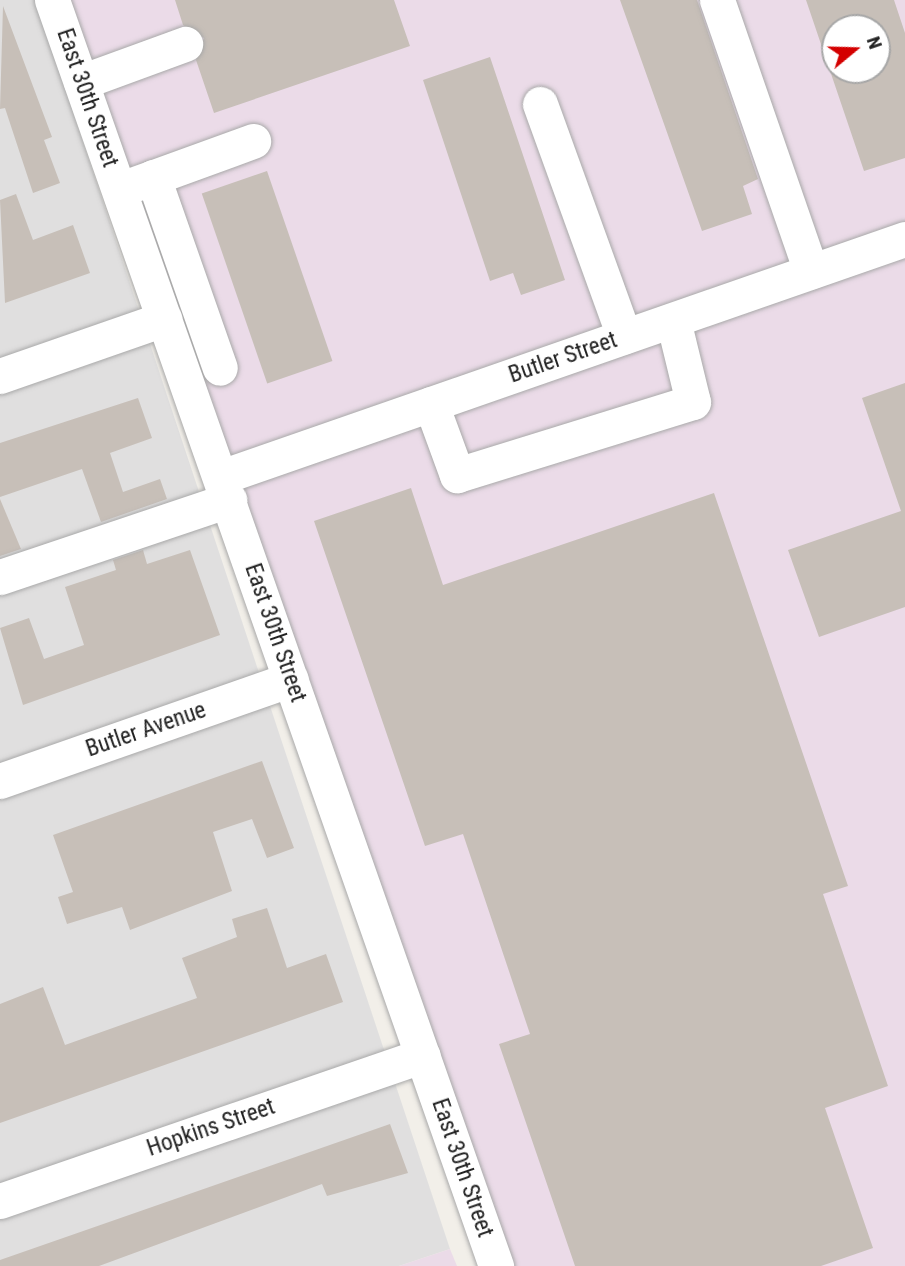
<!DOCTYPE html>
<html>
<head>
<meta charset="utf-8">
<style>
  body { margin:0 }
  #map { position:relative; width:905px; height:1266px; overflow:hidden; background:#f2efe9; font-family:"Roboto Condensed",sans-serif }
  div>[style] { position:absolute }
  .residential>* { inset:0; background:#e0dfdf }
  .industrial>* { inset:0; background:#ebdbe8 }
  .building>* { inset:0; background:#c7bfb8; transform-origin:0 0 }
  .roads { filter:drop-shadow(0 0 2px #a9a9a9) drop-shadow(0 0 2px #a9a9a9) }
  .minor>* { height:35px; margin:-17.5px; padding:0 17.5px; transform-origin:17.5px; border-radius:17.5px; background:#fff }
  span { translate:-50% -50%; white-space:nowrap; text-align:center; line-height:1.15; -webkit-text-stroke:5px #fff; paint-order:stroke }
  .street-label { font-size:23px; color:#222 }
  .north { position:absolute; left:821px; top:14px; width:70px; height:70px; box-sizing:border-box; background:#fff; border:2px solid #a7a7a7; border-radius:50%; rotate:71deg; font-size:19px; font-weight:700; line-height:28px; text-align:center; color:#222 }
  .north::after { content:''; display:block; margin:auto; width:24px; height:32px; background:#d40000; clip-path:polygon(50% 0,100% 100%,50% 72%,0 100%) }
</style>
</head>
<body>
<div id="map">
  <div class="residential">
    <div style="clip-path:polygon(0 0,36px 0,450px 1249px,399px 1266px,0 1266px)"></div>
  </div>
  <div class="industrial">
    <div style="clip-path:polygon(evenodd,50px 0,905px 0,905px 1266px,489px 1266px,50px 0,835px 28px,877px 28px,877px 70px,835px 70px,835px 28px)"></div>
    <div style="clip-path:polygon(450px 1249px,457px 1266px,399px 1266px)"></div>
  </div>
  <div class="building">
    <div style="clip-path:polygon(175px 0,394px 0,410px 46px,214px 113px,196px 60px,204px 38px,183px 25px)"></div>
    <div style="clip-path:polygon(620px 0,697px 0,758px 179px,743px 186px,752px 214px,702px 231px)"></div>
    <div style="clip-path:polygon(evenodd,806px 0,894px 0,905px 33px,905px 158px,864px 171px,806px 0,835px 28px,877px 28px,877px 70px,835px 70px,835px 28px)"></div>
    <div style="clip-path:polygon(3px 6px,52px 137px,44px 140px,60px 183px,33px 193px,5px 108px,0 109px)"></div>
    <div style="clip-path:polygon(490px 57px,565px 280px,521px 295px,513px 273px,490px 281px,423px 80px)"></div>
    <div style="left:267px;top:171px;width:201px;height:69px;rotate:71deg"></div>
    <div style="clip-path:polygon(16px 194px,33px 240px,73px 225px,90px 273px,5px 303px,0 200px)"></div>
    <div style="clip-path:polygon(905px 383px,905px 607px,819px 637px,788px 550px,901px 511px,862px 398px)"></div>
    <div style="clip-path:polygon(138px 398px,152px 438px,110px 453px,123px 492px,160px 479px,167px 499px,101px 522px,82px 469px,0 497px,0 443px)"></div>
    <div style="clip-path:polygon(411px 488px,443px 585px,714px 493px,848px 886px,823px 894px,888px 1086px,825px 1108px,873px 1248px,821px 1266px,575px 1266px,499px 1044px,530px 1034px,463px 834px,425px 846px,314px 521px)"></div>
    <div style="clip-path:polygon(0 499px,21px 549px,0 556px)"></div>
    <div style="clip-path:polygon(143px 550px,147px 564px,190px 550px,220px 635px,23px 705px,0 628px,29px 618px,44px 659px,84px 645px,65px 587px,116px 570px,113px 560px)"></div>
    <div style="clip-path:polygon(262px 761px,294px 848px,267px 858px,252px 819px,213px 832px,232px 891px,130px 930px,122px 907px,67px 924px,58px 897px,73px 892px,53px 835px)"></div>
    <div style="clip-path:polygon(267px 908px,287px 968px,326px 954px,343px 1002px,0 1123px,0 1004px,43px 987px,65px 1045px,197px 998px,182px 958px,237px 937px,232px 919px)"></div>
    <div style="clip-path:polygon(390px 1124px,408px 1173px,327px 1196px,322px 1184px,99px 1266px,0 1266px,0 1260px)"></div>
  </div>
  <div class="roads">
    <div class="minor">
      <div style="left:52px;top:0;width:1342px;rotate:70.67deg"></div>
      <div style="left:717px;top:0;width:287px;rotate:70.9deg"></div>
      <div style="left:81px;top:82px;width:111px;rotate:-20.1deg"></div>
      <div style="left:540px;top:104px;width:247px;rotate:70.1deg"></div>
      <div style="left:153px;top:177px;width:202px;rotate:70.7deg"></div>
      <div style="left:132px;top:185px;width:129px;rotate:-20deg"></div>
      <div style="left:0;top:376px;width:174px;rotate:-19.2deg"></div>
      <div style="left:431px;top:404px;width:76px;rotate:69.9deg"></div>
      <div style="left:457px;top:475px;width:247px;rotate:-17.2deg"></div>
      <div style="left:693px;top:402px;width:84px;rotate:-103.7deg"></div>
      <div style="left:221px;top:477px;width:724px;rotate:-19.19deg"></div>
      <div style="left:0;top:577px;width:242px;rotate:-18.6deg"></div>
      <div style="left:0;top:781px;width:308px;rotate:-19.3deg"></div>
      <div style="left:0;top:1201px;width:447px;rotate:-19deg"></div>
    </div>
  </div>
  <div class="street-label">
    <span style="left:87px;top:98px;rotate:71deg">East 30th Street</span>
    <span style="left:563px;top:358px;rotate:-19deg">Butler Street</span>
    <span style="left:275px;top:633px;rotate:71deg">East 30th Street</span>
    <span style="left:146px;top:730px;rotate:-19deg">Butler Avenue</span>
    <span style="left:211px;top:1128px;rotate:-19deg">Hopkins Street</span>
    <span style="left:462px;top:1168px;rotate:71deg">East 30th Street</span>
  </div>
  <div class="north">N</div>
</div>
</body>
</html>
